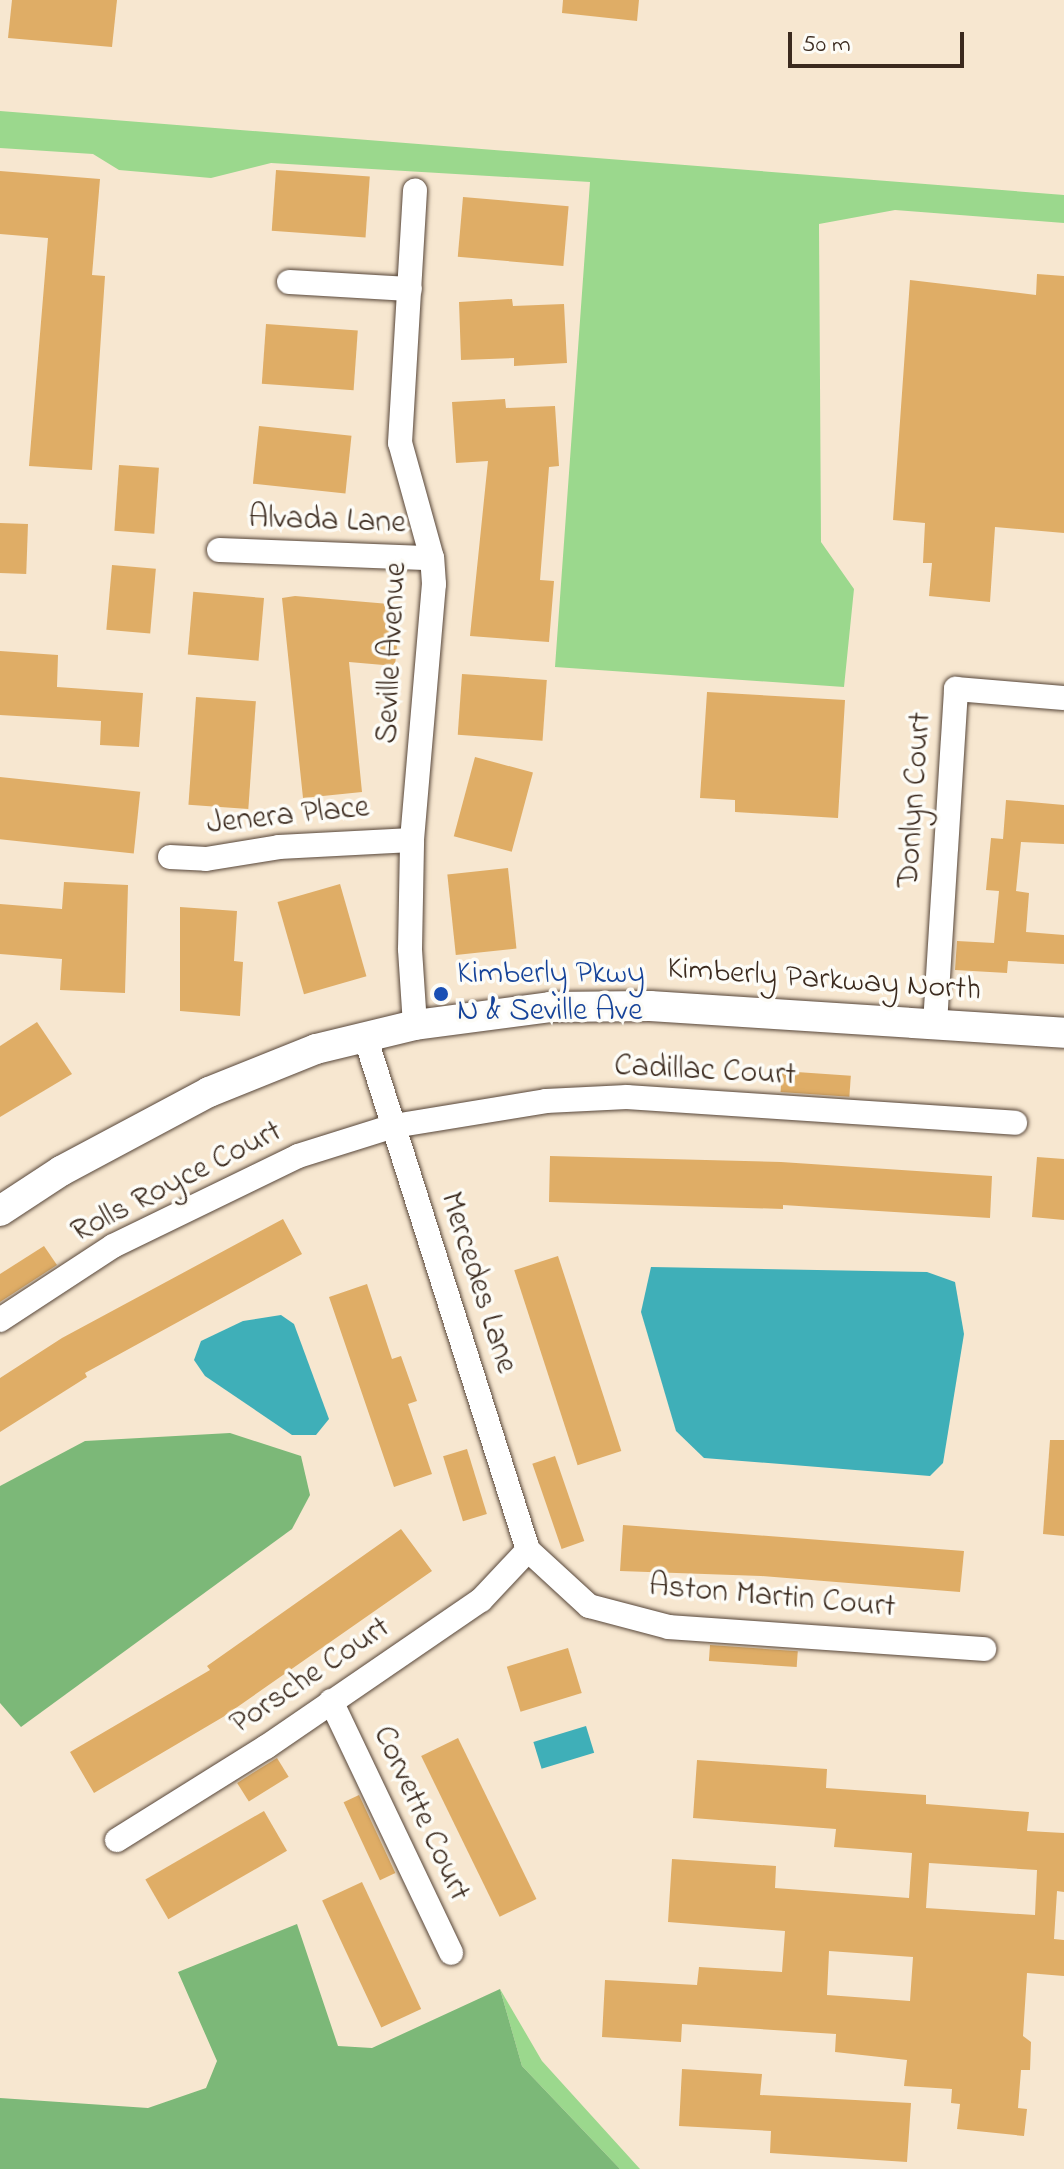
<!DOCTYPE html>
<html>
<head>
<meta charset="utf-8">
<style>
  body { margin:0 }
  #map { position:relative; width:1064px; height:2169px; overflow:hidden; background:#f7e7d0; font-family:"Indie Flower",sans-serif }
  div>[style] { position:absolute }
  .green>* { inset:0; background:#9bd88d }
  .forest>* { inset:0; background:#7cb878 }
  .water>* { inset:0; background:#3fafb8; transform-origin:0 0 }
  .building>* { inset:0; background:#dfad66; transform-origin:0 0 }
  .roads { filter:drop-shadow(0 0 2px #574639) drop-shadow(0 0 2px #574639) }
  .minor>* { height:24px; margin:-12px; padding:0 12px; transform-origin:12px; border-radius:12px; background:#fff }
  .tertiary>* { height:30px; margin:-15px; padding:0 15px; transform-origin:15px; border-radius:15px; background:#fff }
  .dots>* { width:22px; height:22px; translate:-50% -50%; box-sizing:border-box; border:4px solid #fdfcf7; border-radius:50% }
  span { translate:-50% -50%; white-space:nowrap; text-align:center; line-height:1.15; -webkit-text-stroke:7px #fdfcf7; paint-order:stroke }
  .street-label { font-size:32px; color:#3b2a1e }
  .transit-label { font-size:32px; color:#164399 }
  .left { translate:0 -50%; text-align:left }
  .scale { position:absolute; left:788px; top:32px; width:176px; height:36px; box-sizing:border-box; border:4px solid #3b2a1e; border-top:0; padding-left:10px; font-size:24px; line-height:28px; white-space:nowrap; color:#3b2a1e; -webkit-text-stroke:6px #fdfcf7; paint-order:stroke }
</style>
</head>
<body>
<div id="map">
  <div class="green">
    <div style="clip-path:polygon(0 111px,1064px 195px,1064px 223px,895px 210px,819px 224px,821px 542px,854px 589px,844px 687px,555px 667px,590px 182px,271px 163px,211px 178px,119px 170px,93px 154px,0 148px)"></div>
    <div style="clip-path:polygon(500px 1989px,542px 2061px,640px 2169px,620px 2169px,522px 2066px)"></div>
  </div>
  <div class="forest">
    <div style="clip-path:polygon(230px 1433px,301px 1456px,310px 1495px,292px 1529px,21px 1727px,0 1703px,0 1486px,85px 1441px)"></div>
    <div style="clip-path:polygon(297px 1924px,338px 2046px,372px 2048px,500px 1989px,522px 2066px,620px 2169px,0 2169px,0 2098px,148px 2108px,206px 2088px,217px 2061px,178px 1972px)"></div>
  </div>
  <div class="water">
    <div style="clip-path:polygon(651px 1267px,927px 1272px,955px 1282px,964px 1334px,943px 1463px,930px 1476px,704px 1458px,676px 1431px,641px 1312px)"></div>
    <div style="clip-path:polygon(281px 1315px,294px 1324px,329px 1419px,316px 1435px,292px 1435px,205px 1376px,194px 1360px,201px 1341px,243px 1321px)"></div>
    <div style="left:586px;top:1726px;width:28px;height:55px;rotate:73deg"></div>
  </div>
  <div class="building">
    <div style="clip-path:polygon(12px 0,117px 0,112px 47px,8px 38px)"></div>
    <div style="clip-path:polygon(563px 0,639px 0,637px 21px,562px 13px)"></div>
    <div style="left:276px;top:170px;width:94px;height:61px;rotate:4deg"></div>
    <div style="clip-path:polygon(0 171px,100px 179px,92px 275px,105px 276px,92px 470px,29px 466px,48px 238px,0 234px)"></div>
    <div style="left:463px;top:197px;width:106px;height:60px;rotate:5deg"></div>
    <div style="clip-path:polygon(1037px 274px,1064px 276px,1064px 533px,995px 527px,990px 602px,929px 596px,932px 563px,923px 563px,925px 523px,893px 520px,910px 280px,1036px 295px)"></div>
    <div style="clip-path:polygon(512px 299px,513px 306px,564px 304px,567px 363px,514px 366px,514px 358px,461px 360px,459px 302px)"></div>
    <div style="left:266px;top:324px;width:92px;height:60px;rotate:4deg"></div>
    <div style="clip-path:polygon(505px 399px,506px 408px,555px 406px,559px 466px,549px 467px,540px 580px,554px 581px,549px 642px,470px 636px,488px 461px,456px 463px,452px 402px)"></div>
    <div style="left:259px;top:426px;width:93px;height:58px;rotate:6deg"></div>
    <div style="left:119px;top:465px;width:40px;height:66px;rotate:4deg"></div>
    <div style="left:0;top:523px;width:28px;height:50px;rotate:2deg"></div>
    <div style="left:112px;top:565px;width:44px;height:65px;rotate:5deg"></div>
    <div style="clip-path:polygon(295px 596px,401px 605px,395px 666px,349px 662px,362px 792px,303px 798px,282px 598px)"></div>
    <div style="left:264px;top:598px;width:63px;height:71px;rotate:95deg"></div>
    <div style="clip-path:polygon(0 651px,58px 655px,57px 687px,143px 693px,139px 747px,100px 745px,101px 721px,0 715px)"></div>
    <div style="left:462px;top:674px;width:85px;height:61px;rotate:4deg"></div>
    <div style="clip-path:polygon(707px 692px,845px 700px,838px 818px,735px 812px,735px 800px,700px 798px)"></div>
    <div style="left:196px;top:697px;width:60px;height:108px;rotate:4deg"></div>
    <div style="left:475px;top:757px;width:60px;height:82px;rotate:15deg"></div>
    <div style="left:0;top:777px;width:141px;height:62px;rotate:6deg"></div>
    <div style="clip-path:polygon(1006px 800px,1064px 805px,1064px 844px,1021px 842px,1016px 891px,1029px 893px,1026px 932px,1064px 935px,1064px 964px,1008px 961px,1007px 973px,955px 970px,957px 941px,994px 943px,999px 891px,986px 890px,991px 838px,1003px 839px)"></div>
    <div style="left:508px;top:868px;width:81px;height:61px;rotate:84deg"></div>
    <div style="clip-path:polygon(64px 882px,128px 885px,125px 993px,60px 990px,62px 959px,0 954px,0 904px,62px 909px)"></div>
    <div style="left:340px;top:884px;width:96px;height:65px;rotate:74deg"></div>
    <div style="clip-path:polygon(180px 907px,237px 911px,234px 961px,243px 962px,240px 1016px,180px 1011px)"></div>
    <div style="clip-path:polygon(37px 1022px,72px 1074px,0 1117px,0 1046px)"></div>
    <div style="left:782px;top:1071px;width:69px;height:21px;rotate:4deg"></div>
    <div style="clip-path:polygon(550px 1156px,781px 1162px,992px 1176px,990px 1218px,783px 1205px,783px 1209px,549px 1202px)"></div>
    <div style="clip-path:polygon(1037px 1157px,1064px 1159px,1064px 1220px,1032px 1217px)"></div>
    <div style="clip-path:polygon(283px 1219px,302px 1254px,85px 1373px,87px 1377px,0 1432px,0 1378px,62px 1338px)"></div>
    <div style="clip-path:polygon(44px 1246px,57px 1265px,0 1302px,0 1274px)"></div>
    <div style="left:558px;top:1256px;width:205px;height:46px;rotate:72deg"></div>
    <div style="clip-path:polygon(367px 1284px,392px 1359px,401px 1356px,417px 1401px,408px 1404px,432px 1474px,394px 1487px,329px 1297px)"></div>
    <div style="clip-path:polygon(1050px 1440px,1064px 1440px,1064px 1536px,1043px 1534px)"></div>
    <div style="left:467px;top:1449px;width:68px;height:25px;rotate:73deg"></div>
    <div style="left:555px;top:1456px;width:90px;height:24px;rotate:71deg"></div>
    <div style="clip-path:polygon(623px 1525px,964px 1551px,960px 1592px,761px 1576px,620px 1571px)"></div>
    <div style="clip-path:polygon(401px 1529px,432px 1571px,223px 1717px,94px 1793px,70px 1752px,210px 1670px,207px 1666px)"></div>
    <div style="left:710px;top:1645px;width:88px;height:16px;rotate:4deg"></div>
    <div style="left:568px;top:1648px;width:47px;height:64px;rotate:73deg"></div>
    <div style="left:458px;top:1738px;width:179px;height:41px;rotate:64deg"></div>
    <div style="left:277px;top:1758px;width:22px;height:47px;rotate:58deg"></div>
    <div style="clip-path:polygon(evenodd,697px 1760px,827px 1769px,826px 1788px,926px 1795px,926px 1804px,1029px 1812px,1027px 1831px,1064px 1833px,1064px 1892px,1057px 1891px,1054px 1939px,1064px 1940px,1064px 1976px,1027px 1973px,1023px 2036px,1031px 2042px,1030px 2070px,1021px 2070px,1018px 2108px,1027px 2109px,1024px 2136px,957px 2129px,960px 2104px,951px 2103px,952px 2089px,904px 2086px,907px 2060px,835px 2052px,836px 2034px,682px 2024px,681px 2042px,602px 2037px,605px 1980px,697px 1985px,699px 1967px,782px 1972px,785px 1931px,668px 1922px,672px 1859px,776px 1866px,775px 1888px,909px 1898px,912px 1853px,834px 1847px,836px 1829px,693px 1818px,697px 1760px,929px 1863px,1037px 1870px,1035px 1915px,926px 1908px,929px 1863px,697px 1760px,829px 1951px,913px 1957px,910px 2001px,827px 1995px,829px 1951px)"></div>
    <div style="left:359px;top:1795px;width:86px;height:17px;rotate:65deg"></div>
    <div style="left:264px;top:1811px;width:46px;height:137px;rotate:60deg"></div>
    <div style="left:362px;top:1882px;width:140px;height:44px;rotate:65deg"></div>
    <div style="clip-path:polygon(682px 2069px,762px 2074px,760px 2095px,911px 2103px,907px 2162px,770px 2153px,771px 2131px,679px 2126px)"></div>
  </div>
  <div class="roads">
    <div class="minor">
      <div style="left:289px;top:282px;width:121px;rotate:3.3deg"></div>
      <div style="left:219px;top:550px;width:213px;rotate:2.2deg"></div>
      <div style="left:170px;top:857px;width:36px;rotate:3deg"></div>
      <div style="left:206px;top:859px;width:74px;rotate:-9.3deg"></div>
      <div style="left:279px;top:847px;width:133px;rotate:-3deg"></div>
      <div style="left:935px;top:1024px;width:336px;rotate:-86.4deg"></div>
      <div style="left:956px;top:689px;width:108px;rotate:4.8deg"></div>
      <div style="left:415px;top:1025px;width:76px;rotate:-93.8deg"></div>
      <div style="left:410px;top:949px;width:109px;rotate:-88.9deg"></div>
      <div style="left:412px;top:840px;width:257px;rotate:-85.1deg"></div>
      <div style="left:434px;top:584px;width:26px;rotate:-94deg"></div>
      <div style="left:432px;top:558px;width:119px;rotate:-105.5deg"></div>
      <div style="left:400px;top:443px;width:253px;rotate:-86.6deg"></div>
      <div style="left:365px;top:1036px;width:539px;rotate:72.41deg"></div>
      <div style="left:528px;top:1550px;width:83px;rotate:42.6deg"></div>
      <div style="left:589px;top:1606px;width:83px;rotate:14.7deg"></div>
      <div style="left:669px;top:1627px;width:316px;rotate:4deg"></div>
      <div style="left:0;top:1320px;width:135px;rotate:-33.2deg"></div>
      <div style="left:113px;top:1246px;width:206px;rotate:-25.9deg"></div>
      <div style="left:298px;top:1156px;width:101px;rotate:-17.4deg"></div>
      <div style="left:394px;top:1126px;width:154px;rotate:-9.3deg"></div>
      <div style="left:546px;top:1101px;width:81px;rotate:-2.8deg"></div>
      <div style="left:627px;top:1097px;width:389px;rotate:3.8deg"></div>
      <div style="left:331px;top:1701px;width:279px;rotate:64.5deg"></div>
      <div style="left:117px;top:1840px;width:176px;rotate:-32deg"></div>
      <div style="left:266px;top:1747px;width:260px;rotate:-34.4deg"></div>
      <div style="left:481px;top:1600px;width:69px;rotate:-46.8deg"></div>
    </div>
    <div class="tertiary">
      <div style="left:0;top:1211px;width:73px;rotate:-33.3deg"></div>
      <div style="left:61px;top:1171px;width:168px;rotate:-28.1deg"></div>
      <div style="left:209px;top:1092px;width:115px;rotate:-21.9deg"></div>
      <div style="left:316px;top:1049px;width:102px;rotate:-13.6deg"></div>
      <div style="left:415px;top:1025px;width:136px;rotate:-7.6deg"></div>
      <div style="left:550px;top:1007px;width:100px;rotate:-0.6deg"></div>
      <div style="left:650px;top:1006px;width:415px;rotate:3.7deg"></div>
    </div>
  </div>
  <div class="dots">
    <div style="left:441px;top:994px;background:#1a4fb4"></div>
  </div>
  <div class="street-label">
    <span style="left:327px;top:522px;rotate:2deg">Alvada Lane</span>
    <span style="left:393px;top:653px;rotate:-87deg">Seville Avenue</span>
    <span style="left:916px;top:800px;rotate:-86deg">Donlyn Court</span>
    <span style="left:288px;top:817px;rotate:-6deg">Jenera Place</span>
    <span style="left:824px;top:981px;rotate:4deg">Kimberly Parkway North</span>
    <span style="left:705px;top:1072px;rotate:3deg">Cadillac Court</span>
    <span style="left:177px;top:1183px;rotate:-27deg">Rolls Royce Court</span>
    <span style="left:477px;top:1283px;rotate:72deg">Mercedes Lane</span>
    <span style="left:772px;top:1598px;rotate:5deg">Aston Martin Court</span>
    <span style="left:311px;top:1677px;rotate:-34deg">Porsche Court</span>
    <span style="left:420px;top:1814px;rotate:65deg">Corvette Court</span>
  </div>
  <div class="transit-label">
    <span class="left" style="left:457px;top:994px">Kimberly Pkwy<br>N &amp; Seville Ave</span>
  </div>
  <div class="scale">50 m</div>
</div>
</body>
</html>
